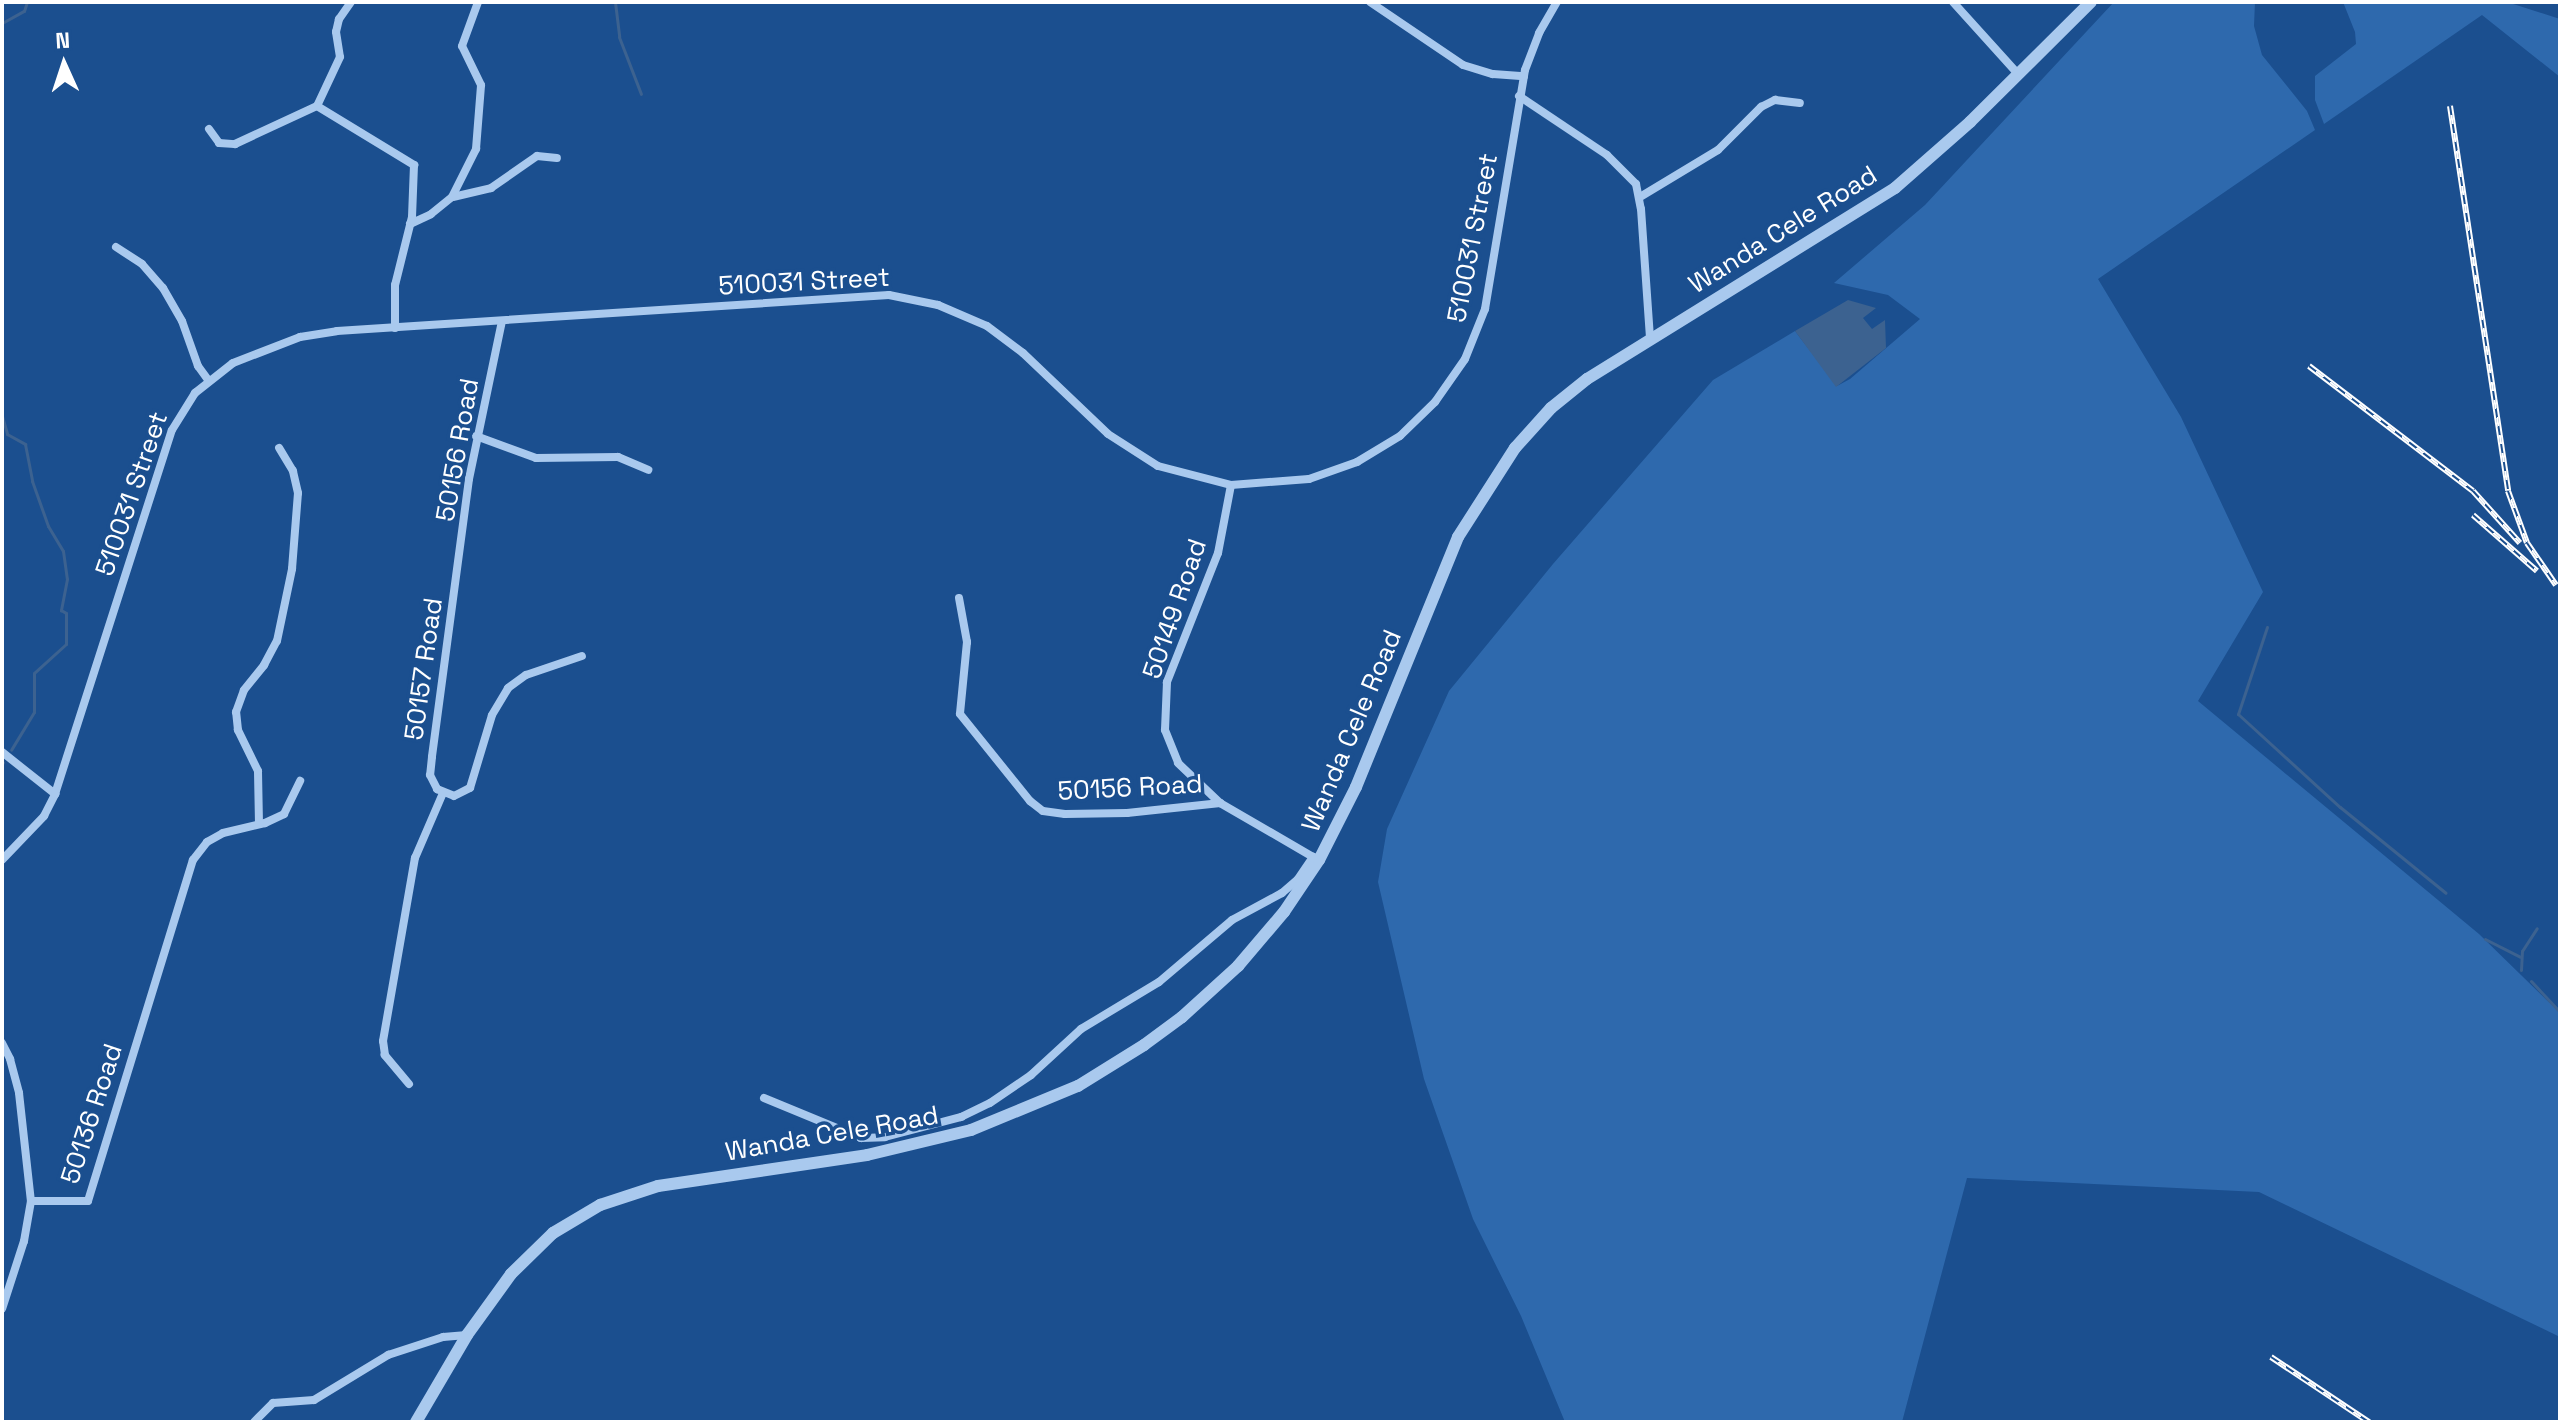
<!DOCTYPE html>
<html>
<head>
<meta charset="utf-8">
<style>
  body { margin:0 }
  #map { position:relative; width:2562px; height:1424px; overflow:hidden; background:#1b4f8f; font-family:"Space Grotesk",sans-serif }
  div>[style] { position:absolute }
  .green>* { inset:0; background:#2e69ad }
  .water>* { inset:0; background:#3c6290 }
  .stream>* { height:3px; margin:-1.5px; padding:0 1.5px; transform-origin:1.5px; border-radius:1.5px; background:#3c6290 }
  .minor>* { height:8px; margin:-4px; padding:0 4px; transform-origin:4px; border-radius:4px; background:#a9c9ee }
  .tertiary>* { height:12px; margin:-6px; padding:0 6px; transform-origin:6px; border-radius:6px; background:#a9c9ee }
  .rail>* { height:6px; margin-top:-3px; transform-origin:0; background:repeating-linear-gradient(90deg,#1b4f8f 0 9px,#fff 0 18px); box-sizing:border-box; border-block:2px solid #fff }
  span { translate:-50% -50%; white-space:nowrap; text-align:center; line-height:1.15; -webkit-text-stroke:7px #1b4f8f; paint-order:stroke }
  .street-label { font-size:26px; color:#fff }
  .frame { position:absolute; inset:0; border:4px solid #fff; pointer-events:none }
  .north { position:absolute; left:24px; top:24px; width:80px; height:80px; -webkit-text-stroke:6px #1b4f8f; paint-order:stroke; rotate:357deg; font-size:22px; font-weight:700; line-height:32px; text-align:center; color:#fff }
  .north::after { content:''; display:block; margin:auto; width:28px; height:36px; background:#fff; clip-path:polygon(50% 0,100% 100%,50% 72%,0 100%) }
</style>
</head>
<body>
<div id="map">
  <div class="green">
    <div style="clip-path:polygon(2114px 2px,2255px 2px,2254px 26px,2262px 55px,2307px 111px,2315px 130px,2098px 279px,2181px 417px,2263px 592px,2198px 701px,2479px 934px,2560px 1013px,2560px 1337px,2259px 1192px,1967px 1178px,1902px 1422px,1565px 1422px,1521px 1316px,1473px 1219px,1424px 1079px,1378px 882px,1387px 829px,1449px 691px,1553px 564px,1713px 380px,1795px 331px,1837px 386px,1850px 379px,1920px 319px,1888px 295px,1834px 283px,1925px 205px)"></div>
    <div style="clip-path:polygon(2343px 2px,2507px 2px,2560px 19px,2560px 77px,2482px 15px,2324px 124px,2315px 100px,2315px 76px,2356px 44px,2355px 32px)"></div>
  </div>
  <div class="water">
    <div style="clip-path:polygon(1848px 300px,1876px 308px,1863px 318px,1872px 329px,1885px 320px,1886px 348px,1836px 387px,1795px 331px)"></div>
  </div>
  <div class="stream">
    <div style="left:615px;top:2px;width:35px;rotate:83deg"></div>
    <div style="left:619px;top:37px;width:61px;rotate:68.9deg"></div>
    <div style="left:2px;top:23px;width:25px;rotate:-29deg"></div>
    <div style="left:24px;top:11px;width:9px;rotate:-72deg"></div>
    <div style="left:2px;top:416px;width:19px;rotate:74deg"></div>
    <div style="left:7px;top:434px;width:21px;rotate:29deg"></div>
    <div style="left:25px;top:444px;width:38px;rotate:79deg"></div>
    <div style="left:32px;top:481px;width:48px;rotate:70.4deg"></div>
    <div style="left:48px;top:526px;width:29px;rotate:59deg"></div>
    <div style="left:63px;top:551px;width:28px;rotate:82deg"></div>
    <div style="left:67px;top:579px;width:32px;rotate:101deg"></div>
    <div style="left:61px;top:610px;width:6px;rotate:31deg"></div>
    <div style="left:66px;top:613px;width:31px;rotate:90deg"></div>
    <div style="left:66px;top:644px;width:43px;rotate:137.8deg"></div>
    <div style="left:34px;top:673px;width:39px;rotate:90deg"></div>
    <div style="left:34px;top:712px;width:44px;rotate:121.2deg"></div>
    <div style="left:2267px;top:627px;width:92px;rotate:108.4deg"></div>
    <div style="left:2238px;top:714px;width:138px;rotate:42.4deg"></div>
    <div style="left:2340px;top:807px;width:136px;rotate:39.1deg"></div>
    <div style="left:2px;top:764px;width:2px;rotate:-63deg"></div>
    <div style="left:2485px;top:939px;width:39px;rotate:27deg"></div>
    <div style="left:2521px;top:970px;width:19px;rotate:-87deg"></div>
    <div style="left:2522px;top:951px;width:27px;rotate:-57deg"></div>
    <div style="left:2531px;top:981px;width:42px;rotate:46.9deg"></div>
  </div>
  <div class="minor">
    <div style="left:351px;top:2px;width:21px;rotate:125deg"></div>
    <div style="left:339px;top:19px;width:13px;rotate:103deg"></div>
    <div style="left:336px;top:32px;width:25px;rotate:81deg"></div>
    <div style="left:340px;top:57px;width:54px;rotate:115.1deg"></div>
    <div style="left:317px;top:106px;width:114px;rotate:31.3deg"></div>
    <div style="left:414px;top:165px;width:52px;rotate:92.2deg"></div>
    <div style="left:412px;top:217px;width:70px;rotate:104deg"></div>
    <div style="left:395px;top:285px;width:43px;rotate:90deg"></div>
    <div style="left:1370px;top:2px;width:112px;rotate:34.1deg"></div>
    <div style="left:1463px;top:65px;width:31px;rotate:17deg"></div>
    <div style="left:1493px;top:74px;width:31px;rotate:4deg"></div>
    <div style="left:1953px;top:2px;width:98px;rotate:47.9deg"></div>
    <div style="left:1519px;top:96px;width:106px;rotate:33.8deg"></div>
    <div style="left:1607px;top:155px;width:41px;rotate:45deg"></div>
    <div style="left:1636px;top:184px;width:25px;rotate:79deg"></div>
    <div style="left:1641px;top:209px;width:128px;rotate:86deg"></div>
    <div style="left:209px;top:129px;width:17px;rotate:54deg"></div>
    <div style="left:219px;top:143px;width:16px;rotate:4deg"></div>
    <div style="left:235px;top:144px;width:90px;rotate:-24.9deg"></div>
    <div style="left:453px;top:197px;width:39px;rotate:-13deg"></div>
    <div style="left:491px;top:188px;width:56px;rotate:-34.8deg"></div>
    <div style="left:537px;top:156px;width:20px;rotate:6deg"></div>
    <div style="left:1640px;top:197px;width:91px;rotate:-31.1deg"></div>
    <div style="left:1718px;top:150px;width:61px;rotate:-45deg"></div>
    <div style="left:1761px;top:107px;width:16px;rotate:-27deg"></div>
    <div style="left:1775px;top:100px;width:25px;rotate:7deg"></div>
    <div style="left:410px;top:224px;width:23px;rotate:-25deg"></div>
    <div style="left:431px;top:214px;width:27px;rotate:-39deg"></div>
    <div style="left:452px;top:197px;width:54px;rotate:-63.4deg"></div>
    <div style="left:476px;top:149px;width:64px;rotate:-85.5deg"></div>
    <div style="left:481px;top:85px;width:43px;rotate:-116deg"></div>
    <div style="left:462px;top:46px;width:47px;rotate:-70deg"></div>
    <div style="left:116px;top:247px;width:31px;rotate:33deg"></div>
    <div style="left:142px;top:264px;width:32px;rotate:49deg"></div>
    <div style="left:163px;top:288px;width:38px;rotate:60deg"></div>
    <div style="left:182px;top:321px;width:48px;rotate:70.4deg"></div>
    <div style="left:198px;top:366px;width:19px;rotate:54deg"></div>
    <div style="left:502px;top:321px;width:161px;rotate:101.8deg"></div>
    <div style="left:469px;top:479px;width:280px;rotate:97.6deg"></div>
    <div style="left:432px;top:757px;width:18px;rotate:96deg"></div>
    <div style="left:430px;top:775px;width:16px;rotate:63deg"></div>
    <div style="left:437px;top:789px;width:18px;rotate:22deg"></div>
    <div style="left:454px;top:796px;width:18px;rotate:-27deg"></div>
    <div style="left:470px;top:788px;width:76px;rotate:-73.2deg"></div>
    <div style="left:492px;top:715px;width:31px;rotate:-59deg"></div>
    <div style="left:508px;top:688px;width:22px;rotate:-36deg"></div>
    <div style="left:526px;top:675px;width:59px;rotate:-18.7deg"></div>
    <div style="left:476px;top:436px;width:64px;rotate:20.1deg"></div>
    <div style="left:536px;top:458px;width:82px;rotate:-0.7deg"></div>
    <div style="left:618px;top:457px;width:33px;rotate:23deg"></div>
    <div style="left:1231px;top:485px;width:69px;rotate:100.8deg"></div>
    <div style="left:1218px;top:553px;width:139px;rotate:111.6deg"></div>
    <div style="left:1167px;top:682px;width:48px;rotate:92.4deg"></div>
    <div style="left:1165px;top:730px;width:35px;rotate:68deg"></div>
    <div style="left:1178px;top:763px;width:58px;rotate:43.6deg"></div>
    <div style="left:1220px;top:803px;width:110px;rotate:30.1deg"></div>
    <div style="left:959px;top:598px;width:45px;rotate:79.7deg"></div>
    <div style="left:967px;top:642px;width:72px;rotate:95.6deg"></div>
    <div style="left:960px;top:714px;width:112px;rotate:51.2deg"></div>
    <div style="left:1030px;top:801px;width:16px;rotate:38deg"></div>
    <div style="left:1043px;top:811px;width:22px;rotate:8deg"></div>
    <div style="left:1065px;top:814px;width:62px;rotate:-0.9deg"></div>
    <div style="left:1127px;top:813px;width:94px;rotate:-6.1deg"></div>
    <div style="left:2px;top:752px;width:68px;rotate:38.4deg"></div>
    <div style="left:259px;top:824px;width:53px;rotate:-91.1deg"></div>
    <div style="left:258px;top:771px;width:46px;rotate:-116deg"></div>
    <div style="left:238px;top:730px;width:18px;rotate:-96deg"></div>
    <div style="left:236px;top:712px;width:23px;rotate:-70deg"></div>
    <div style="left:244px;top:690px;width:32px;rotate:-51deg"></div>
    <div style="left:264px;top:665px;width:27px;rotate:-62deg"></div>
    <div style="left:277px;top:641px;width:74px;rotate:-78.2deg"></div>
    <div style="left:292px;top:569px;width:76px;rotate:-85.5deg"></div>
    <div style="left:298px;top:493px;width:23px;rotate:-103deg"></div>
    <div style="left:293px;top:471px;width:27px;rotate:-121deg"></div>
    <div style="left:2px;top:860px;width:61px;rotate:-46.3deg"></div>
    <div style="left:44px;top:816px;width:25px;rotate:-63deg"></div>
    <div style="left:55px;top:794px;width:382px;rotate:-72.2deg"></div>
    <div style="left:172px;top:430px;width:44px;rotate:-58.1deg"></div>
    <div style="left:195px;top:393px;width:48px;rotate:-38.3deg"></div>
    <div style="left:233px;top:363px;width:72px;rotate:-21.2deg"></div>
    <div style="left:300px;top:337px;width:37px;rotate:-9deg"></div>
    <div style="left:337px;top:331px;width:553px;rotate:-3.73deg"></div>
    <div style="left:889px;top:295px;width:50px;rotate:11.5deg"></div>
    <div style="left:938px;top:305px;width:53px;rotate:23.2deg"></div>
    <div style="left:987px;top:326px;width:45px;rotate:36.9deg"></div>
    <div style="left:1023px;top:353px;width:117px;rotate:43.6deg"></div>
    <div style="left:1108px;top:434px;width:59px;rotate:32.6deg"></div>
    <div style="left:1158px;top:466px;width:75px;rotate:14.6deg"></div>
    <div style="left:1231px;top:485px;width:78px;rotate:-4.4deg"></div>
    <div style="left:1309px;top:479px;width:51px;rotate:-19.5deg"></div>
    <div style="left:1357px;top:462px;width:50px;rotate:-31.2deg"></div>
    <div style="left:1400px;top:436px;width:49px;rotate:-44.2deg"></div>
    <div style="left:1435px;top:402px;width:52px;rotate:-55.1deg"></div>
    <div style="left:1465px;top:359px;width:54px;rotate:-68.2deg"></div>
    <div style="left:1485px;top:309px;width:242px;rotate:-80.5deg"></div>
    <div style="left:1525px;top:70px;width:40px;rotate:-69deg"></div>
    <div style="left:1539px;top:33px;width:36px;rotate:-60deg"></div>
    <div style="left:2px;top:1043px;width:18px;rotate:63deg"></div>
    <div style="left:10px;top:1059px;width:35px;rotate:75deg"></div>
    <div style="left:19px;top:1093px;width:109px;rotate:83.7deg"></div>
    <div style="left:31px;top:1201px;width:41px;rotate:99.9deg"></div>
    <div style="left:24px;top:1241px;width:71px;rotate:107.9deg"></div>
    <div style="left:409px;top:1084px;width:38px;rotate:-130deg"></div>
    <div style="left:385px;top:1055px;width:14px;rotate:-98deg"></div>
    <div style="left:383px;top:1041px;width:186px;rotate:-80.1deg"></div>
    <div style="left:415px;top:858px;width:71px;rotate:-66.7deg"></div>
    <div style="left:764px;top:1098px;width:105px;rotate:22.4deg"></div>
    <div style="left:861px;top:1138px;width:24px;rotate:-2deg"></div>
    <div style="left:885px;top:1137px;width:79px;rotate:-14.7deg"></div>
    <div style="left:961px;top:1117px;width:32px;rotate:-26deg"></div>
    <div style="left:990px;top:1103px;width:50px;rotate:-34.3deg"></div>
    <div style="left:1031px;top:1075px;width:68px;rotate:-42.6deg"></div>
    <div style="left:1081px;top:1029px;width:91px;rotate:-31.1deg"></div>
    <div style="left:1159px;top:982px;width:96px;rotate:-40.3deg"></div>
    <div style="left:1232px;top:920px;width:57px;rotate:-28.4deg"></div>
    <div style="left:1282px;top:893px;width:21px;rotate:-41deg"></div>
    <div style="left:1298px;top:879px;width:27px;rotate:-56deg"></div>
    <div style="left:31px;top:1201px;width:57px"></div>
    <div style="left:88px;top:1201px;width:357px;rotate:-72.9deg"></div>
    <div style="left:193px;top:860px;width:23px;rotate:-52deg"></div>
    <div style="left:207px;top:842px;width:18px;rotate:-29deg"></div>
    <div style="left:223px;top:833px;width:43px;rotate:-13.4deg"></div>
    <div style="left:265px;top:823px;width:21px;rotate:-25deg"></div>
    <div style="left:284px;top:814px;width:37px;rotate:-64deg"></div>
    <div style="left:254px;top:1422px;width:27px;rotate:-45deg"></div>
    <div style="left:273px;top:1403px;width:41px;rotate:-4.2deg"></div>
    <div style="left:314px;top:1400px;width:87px;rotate:-31.3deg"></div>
    <div style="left:388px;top:1355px;width:58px;rotate:-18.1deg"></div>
    <div style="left:443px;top:1337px;width:24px;rotate:-5deg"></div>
  </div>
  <div class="tertiary">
    <div style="left:416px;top:1422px;width:101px;rotate:-59.6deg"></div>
    <div style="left:467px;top:1335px;width:75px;rotate:-54.2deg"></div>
    <div style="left:511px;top:1274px;width:59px;rotate:-44.3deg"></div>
    <div style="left:553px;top:1233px;width:55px;rotate:-30.8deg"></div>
    <div style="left:600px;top:1205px;width:61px;rotate:-18.1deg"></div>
    <div style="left:658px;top:1186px;width:211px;rotate:-8.4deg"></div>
    <div style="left:867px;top:1155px;width:107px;rotate:-13.5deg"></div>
    <div style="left:971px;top:1130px;width:116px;rotate:-22.4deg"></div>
    <div style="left:1078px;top:1086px;width:78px;rotate:-31.8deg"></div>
    <div style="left:1144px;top:1045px;width:47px;rotate:-36.4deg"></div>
    <div style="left:1182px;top:1017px;width:76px;rotate:-42.3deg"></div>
    <div style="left:1238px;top:966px;width:71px;rotate:-49.6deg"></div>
    <div style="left:1284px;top:912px;width:63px;rotate:-56.1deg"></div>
    <div style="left:1319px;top:860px;width:82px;rotate:-63.1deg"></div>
    <div style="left:1356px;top:787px;width:270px;rotate:-67.8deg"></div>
    <div style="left:1458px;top:537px;width:106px;rotate:-57.4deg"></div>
    <div style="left:1515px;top:448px;width:54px;rotate:-48deg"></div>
    <div style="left:1551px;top:408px;width:46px;rotate:-38.9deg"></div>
    <div style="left:1587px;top:379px;width:362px;rotate:-31.8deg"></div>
    <div style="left:1895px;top:188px;width:100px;rotate:-41.3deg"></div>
    <div style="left:1970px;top:122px;width:170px;rotate:-44.8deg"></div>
  </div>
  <div class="rail">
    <div style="left:2450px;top:106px;width:389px;rotate:81.4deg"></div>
    <div style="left:2508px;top:491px;width:55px;rotate:69.9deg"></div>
    <div style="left:2527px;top:543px;width:51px;rotate:55.4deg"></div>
    <div style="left:2309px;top:366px;width:206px;rotate:37.3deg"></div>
    <div style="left:2473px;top:491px;width:70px;rotate:47.9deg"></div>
    <div style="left:2473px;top:515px;width:85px;rotate:41.2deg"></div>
    <div style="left:2271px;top:1357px;width:118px;rotate:33.6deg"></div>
  </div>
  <div class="street-label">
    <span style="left:1783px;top:230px;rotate:-32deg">Wanda Cele Road</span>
    <span style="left:1473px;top:238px;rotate:-79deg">510031 Street</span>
    <span style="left:804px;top:282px;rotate:-3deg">510031 Street</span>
    <span style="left:458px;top:450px;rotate:-80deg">50156 Road</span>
    <span style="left:132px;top:494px;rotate:-71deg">510031 Street</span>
    <span style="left:1175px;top:609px;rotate:-71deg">50149 Road</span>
    <span style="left:424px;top:669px;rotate:-82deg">50157 Road</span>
    <span style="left:1352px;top:731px;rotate:-67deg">Wanda Cele Road</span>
    <span style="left:1130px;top:788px;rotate:-3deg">50156 Road</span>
    <span style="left:92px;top:1114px;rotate:-72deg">50136 Road</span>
    <span style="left:832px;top:1134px;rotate:-10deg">Wanda Cele Road</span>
  </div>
  <div class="frame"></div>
  <div class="north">N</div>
</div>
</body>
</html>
